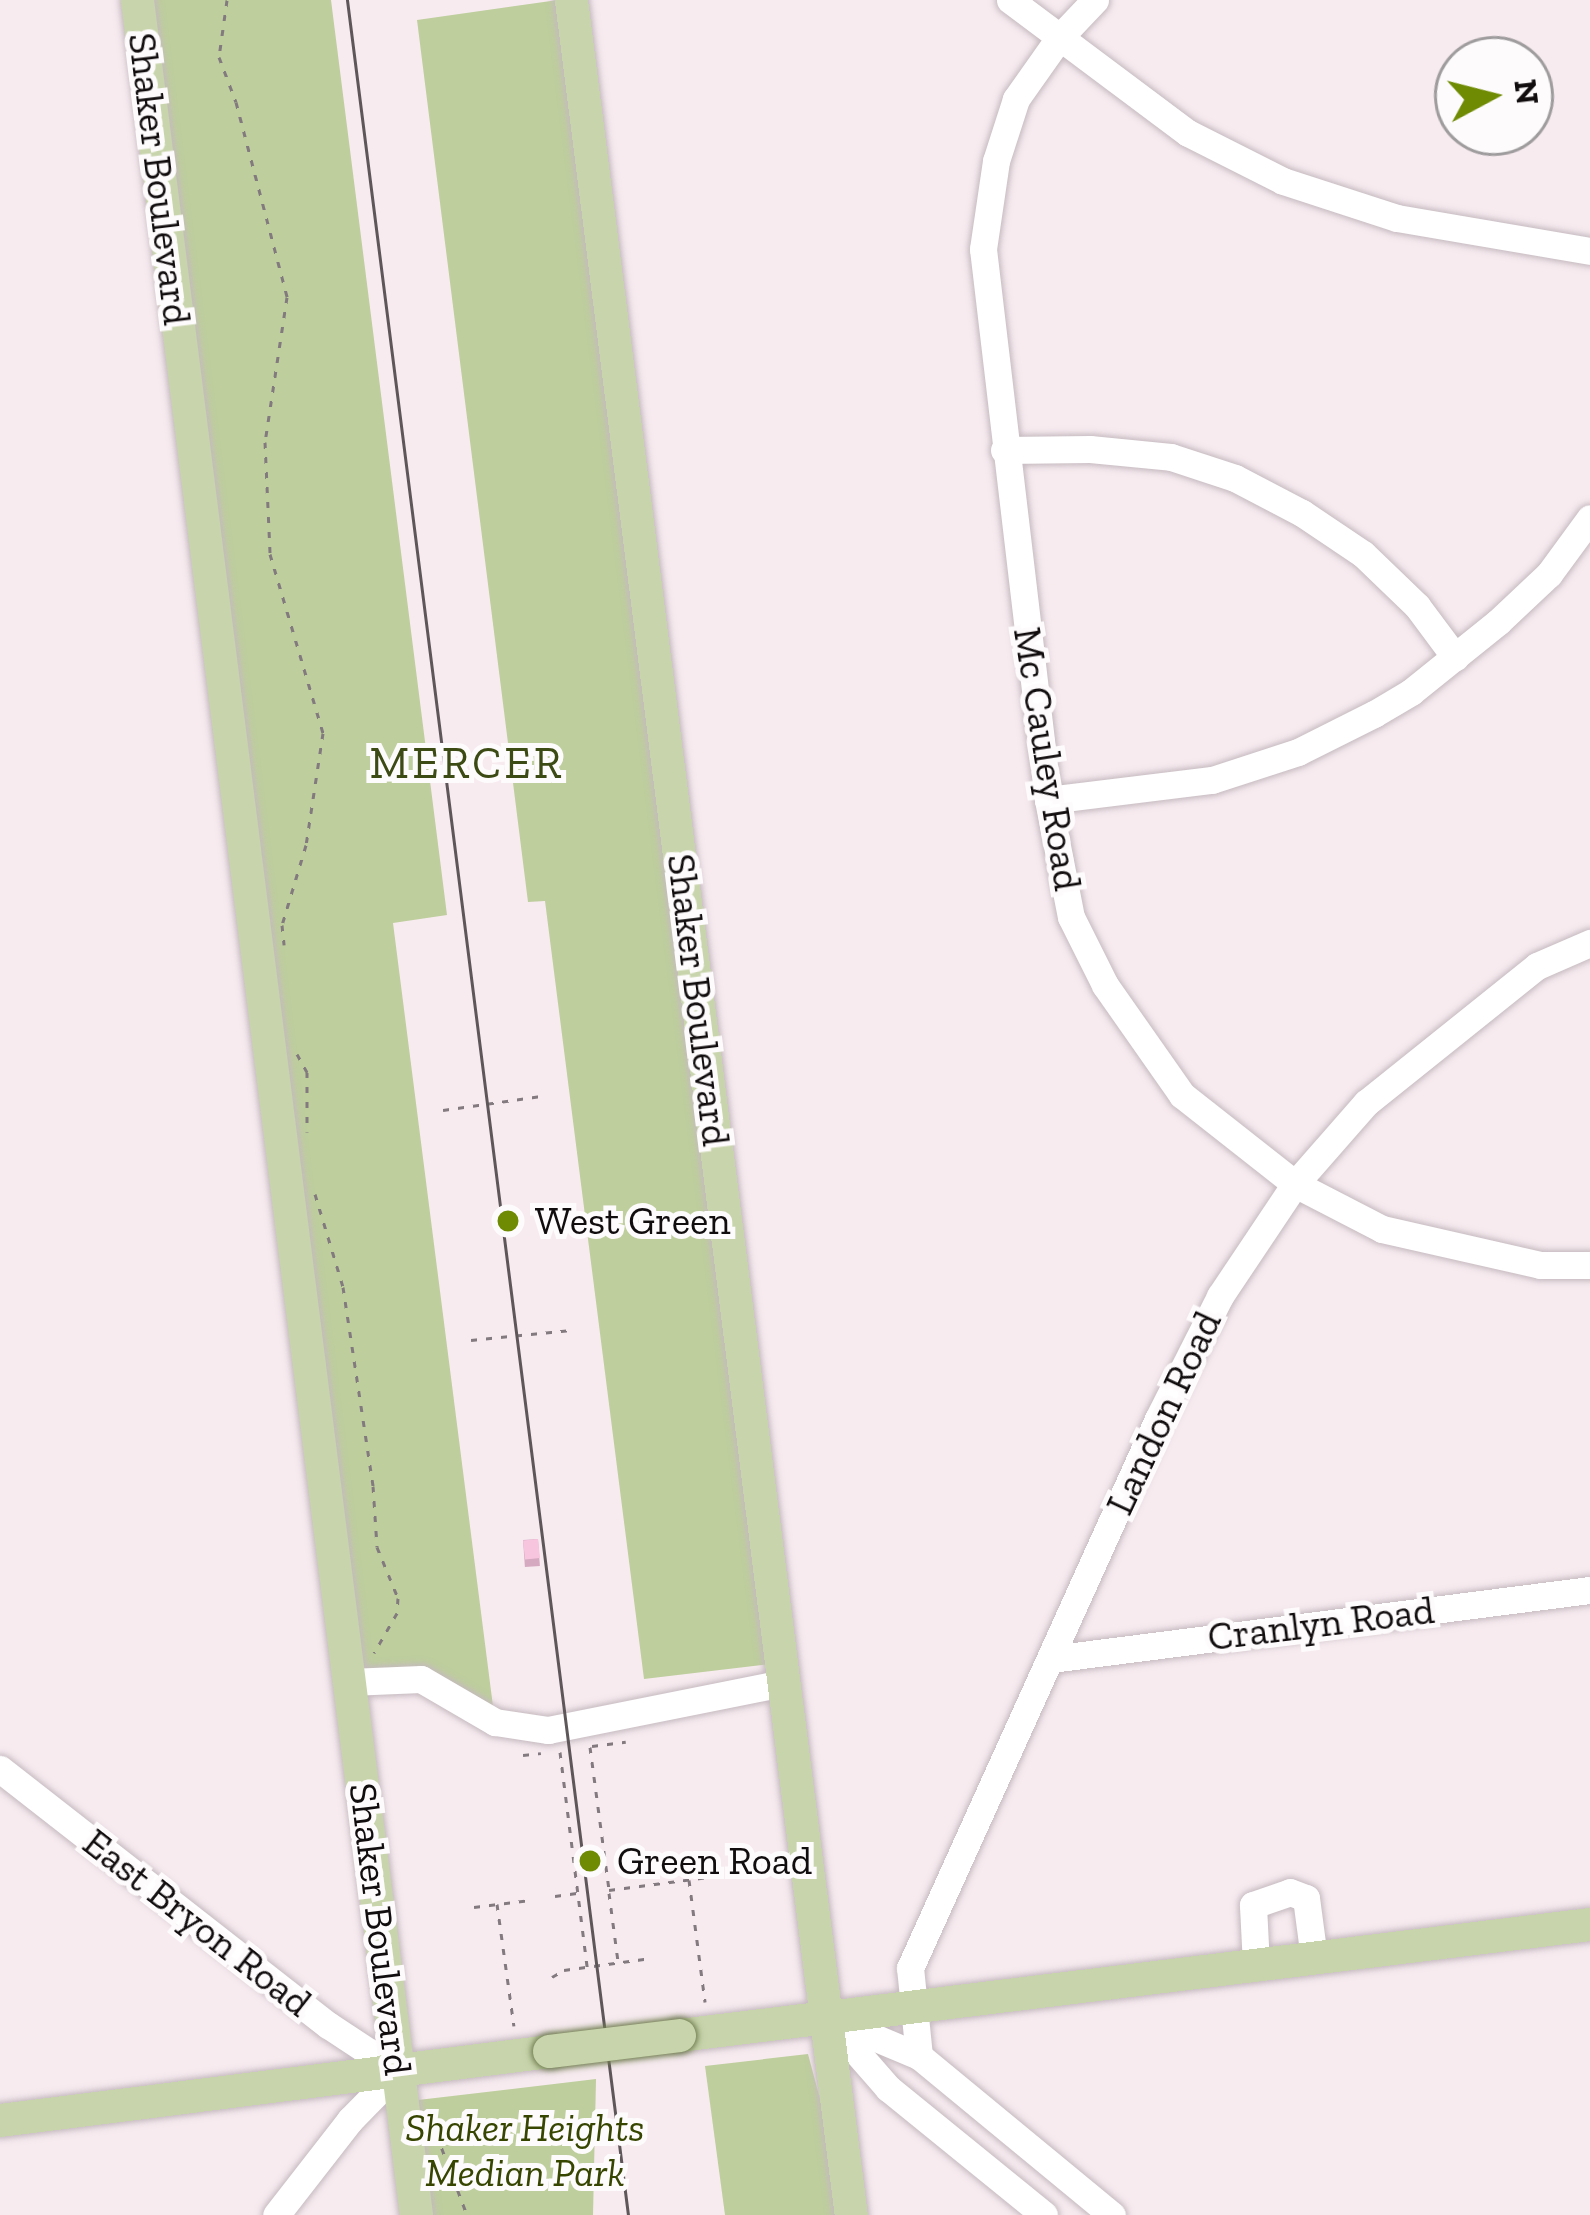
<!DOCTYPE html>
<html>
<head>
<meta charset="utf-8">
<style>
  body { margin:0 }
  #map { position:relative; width:1590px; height:2215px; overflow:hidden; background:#f7ebf0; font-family:"Zilla Slab",serif }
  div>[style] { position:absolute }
  .green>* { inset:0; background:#bece9d }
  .path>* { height:3px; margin-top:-1.5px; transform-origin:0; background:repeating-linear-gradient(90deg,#827a7e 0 6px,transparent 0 15px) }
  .roads { filter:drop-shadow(0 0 3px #c5babf) drop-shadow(0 0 3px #c5babf) }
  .minor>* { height:27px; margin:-13.5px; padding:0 13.5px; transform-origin:13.5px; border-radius:13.5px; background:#fff }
  .major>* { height:33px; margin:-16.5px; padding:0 16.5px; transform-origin:16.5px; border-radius:16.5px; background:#c8d5ac }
  .tram>* { height:3px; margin:-1.5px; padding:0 1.5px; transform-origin:1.5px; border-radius:1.5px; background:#5e575a }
  .bridges { filter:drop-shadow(0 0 3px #717d51) drop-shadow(0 0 3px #717d51) }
  .major-bridge>* { height:33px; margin:-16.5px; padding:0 16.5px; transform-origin:16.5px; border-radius:16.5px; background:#c8d5ac }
  .wall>* { inset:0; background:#d5a9c0; transform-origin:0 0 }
  .building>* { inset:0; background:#f8c5df; transform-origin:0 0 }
  .dots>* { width:33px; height:33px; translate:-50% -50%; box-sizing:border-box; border:6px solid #fefbfc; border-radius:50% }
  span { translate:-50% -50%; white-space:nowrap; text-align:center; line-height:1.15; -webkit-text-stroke:10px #fefbfc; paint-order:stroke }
  .street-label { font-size:39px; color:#110d0f }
  .poi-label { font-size:39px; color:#110d0f }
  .left { translate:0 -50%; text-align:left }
  .park-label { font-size:39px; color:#364500; font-style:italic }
  .quarter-label { font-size:45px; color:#3c4a13; letter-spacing:3px }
  .north { position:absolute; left:1434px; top:36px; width:120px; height:120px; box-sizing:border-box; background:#fefbfc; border:3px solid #9f9c9d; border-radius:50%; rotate:83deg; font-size:33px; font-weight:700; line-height:48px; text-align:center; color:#110d0f }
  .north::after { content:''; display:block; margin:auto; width:42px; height:54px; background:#6f8b03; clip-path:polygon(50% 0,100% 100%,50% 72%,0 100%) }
</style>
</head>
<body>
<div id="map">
  <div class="green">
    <div style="clip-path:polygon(137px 0,331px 0,447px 915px,393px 923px,495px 1722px,452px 1694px,349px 1682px)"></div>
    <div style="clip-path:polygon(558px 0,770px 1664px,644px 1679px,545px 901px,528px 902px,417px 20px)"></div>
    <div style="clip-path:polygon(808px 2054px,851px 2215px,725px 2215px,705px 2066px)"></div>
    <div style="clip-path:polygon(596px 2079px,593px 2215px,416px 2215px,403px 2114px,418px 2100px)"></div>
  </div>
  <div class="path">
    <div style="left:227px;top:0;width:58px;rotate:98deg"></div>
    <div style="left:219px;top:57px;width:48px;rotate:69.3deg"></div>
    <div style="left:236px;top:102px;width:202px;rotate:75.3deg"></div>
    <div style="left:287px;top:297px;width:147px;rotate:98.6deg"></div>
    <div style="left:265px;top:442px;width:112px;rotate:87.4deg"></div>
    <div style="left:270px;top:554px;width:187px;rotate:73.5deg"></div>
    <div style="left:323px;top:733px;width:113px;rotate:98.6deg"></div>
    <div style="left:306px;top:845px;width:84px;rotate:106.7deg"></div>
    <div style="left:282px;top:925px;width:20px;rotate:84deg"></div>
    <div style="left:297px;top:1054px;width:21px;rotate:61deg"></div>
    <div style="left:307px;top:1072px;width:60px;rotate:90deg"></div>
    <div style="left:443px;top:1110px;width:99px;rotate:-8.1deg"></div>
    <div style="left:315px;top:1194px;width:97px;rotate:73.2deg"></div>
    <div style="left:343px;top:1287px;width:201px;rotate:81.4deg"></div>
    <div style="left:373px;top:1486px;width:61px;rotate:86.2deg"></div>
    <div style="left:377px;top:1547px;width:55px;rotate:67.6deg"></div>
    <div style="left:398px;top:1598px;width:15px;rotate:94deg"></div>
    <div style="left:397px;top:1613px;width:46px;rotate:119.9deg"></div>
    <div style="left:471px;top:1340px;width:101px;rotate:-5.7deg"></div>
    <div style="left:592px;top:1746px;width:34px;rotate:-7deg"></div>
    <div style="left:590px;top:1747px;width:144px;rotate:82.4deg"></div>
    <div style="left:609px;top:1890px;width:108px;rotate:-7.5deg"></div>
    <div style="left:560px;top:1752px;width:217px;rotate:82.8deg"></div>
    <div style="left:523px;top:1755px;width:18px;rotate:-6deg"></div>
    <div style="left:689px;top:1880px;width:123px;rotate:82.5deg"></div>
    <div style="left:609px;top:1893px;width:69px;rotate:82.5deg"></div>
    <div style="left:555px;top:1896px;width:22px;rotate:-8deg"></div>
    <div style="left:497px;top:1904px;width:123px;rotate:82.1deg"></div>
    <div style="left:474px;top:1907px;width:57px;rotate:-7deg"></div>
    <div style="left:552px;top:1977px;width:14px;rotate:-30deg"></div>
    <div style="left:564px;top:1970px;width:88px;rotate:-7.9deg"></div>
    <div style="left:431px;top:2120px;width:102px;rotate:69.2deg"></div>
  </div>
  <div class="roads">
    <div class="minor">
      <div style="left:1010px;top:0;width:222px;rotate:36.8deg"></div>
      <div style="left:1188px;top:133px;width:106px;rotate:26.8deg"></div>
      <div style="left:1283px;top:181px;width:120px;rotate:18deg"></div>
      <div style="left:1397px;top:218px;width:196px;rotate:9.7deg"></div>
      <div style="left:1095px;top:0;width:52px;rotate:133.5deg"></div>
      <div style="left:1059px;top:38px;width:75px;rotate:125.2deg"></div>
      <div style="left:1016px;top:99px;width:65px;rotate:107.9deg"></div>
      <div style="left:996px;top:161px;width:89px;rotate:98.4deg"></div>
      <div style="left:983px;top:249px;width:555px;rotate:83.27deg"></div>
      <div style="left:1048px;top:800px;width:119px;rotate:78.9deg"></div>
      <div style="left:1071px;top:917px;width:76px;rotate:63.4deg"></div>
      <div style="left:1105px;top:985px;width:134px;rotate:55deg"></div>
      <div style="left:1182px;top:1095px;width:144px;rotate:38.2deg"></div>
      <div style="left:1295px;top:1184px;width:98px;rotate:27.3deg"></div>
      <div style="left:1382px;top:1229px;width:162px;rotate:12.8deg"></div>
      <div style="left:1540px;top:1265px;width:50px"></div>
      <div style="left:1004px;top:450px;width:86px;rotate:-0.7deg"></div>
      <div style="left:1090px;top:449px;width:81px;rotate:5.6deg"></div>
      <div style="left:1171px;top:457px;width:67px;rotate:18.2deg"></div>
      <div style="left:1235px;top:478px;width:76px;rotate:27.6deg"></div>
      <div style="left:1302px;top:513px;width:73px;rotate:33.9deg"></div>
      <div style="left:1363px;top:554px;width:75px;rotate:43.9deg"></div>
      <div style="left:1417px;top:606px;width:64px;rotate:53.3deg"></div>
      <div style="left:1048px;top:800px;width:165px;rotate:-7deg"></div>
      <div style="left:1212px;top:780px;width:90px;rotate:-18deg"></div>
      <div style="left:1298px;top:752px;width:85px;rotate:-26.6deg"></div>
      <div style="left:1374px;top:714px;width:43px;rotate:-30.7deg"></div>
      <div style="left:1411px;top:692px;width:112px;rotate:-38.8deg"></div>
      <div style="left:1498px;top:622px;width:70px;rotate:-43.3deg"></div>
      <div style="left:1549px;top:574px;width:69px;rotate:-53.8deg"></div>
      <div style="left:1051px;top:1659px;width:543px;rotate:-7.3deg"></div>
      <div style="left:349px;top:1682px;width:72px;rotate:-2.4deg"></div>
      <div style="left:421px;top:1679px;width:86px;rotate:30.2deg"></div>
      <div style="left:495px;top:1722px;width:54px;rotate:8.6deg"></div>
      <div style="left:548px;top:1730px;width:241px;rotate:-11.3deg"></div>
      <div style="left:0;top:1769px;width:416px;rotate:38deg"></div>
      <div style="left:328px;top:2025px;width:84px;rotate:33.3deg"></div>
      <div style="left:398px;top:2071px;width:69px;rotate:134.4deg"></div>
      <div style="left:350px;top:2120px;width:120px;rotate:127.9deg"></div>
      <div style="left:1256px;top:1965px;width:60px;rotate:-92.9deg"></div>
      <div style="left:1253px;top:1905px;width:39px;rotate:-19deg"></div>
      <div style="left:1290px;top:1892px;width:17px;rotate:21deg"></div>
      <div style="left:1306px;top:1898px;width:61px;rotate:82.4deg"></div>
      <div style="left:826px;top:2017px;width:101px;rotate:22.8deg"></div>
      <div style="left:919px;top:2056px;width:250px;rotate:39.5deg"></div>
      <div style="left:833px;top:2025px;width:84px;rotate:48.9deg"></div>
      <div style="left:888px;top:2088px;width:201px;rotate:39.1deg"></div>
      <div style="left:919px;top:2056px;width:88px;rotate:-95.8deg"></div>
      <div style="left:910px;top:1968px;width:602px;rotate:-65.69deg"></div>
      <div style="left:1158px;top:1419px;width:138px;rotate:-63.2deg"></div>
      <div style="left:1220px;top:1296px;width:135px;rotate:-56.2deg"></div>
      <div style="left:1295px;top:1184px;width:108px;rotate:-48.8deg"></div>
      <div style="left:1366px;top:1103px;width:219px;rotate:-38.7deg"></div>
      <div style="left:1537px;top:966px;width:58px;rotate:-23.5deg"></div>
    </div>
    <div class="major">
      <div style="left:137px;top:0;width:2233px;rotate:82.82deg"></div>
      <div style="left:571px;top:0;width:2233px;rotate:82.8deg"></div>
      <div style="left:679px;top:2035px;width:918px;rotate:-6.95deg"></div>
      <div style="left:0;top:2120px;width:553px;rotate:-7.16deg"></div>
    </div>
  </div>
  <div class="tram">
    <div style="left:347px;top:0;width:2233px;rotate:82.77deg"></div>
  </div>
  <div class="bridges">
    <div class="major-bridge">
      <div style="left:549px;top:2051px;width:131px;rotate:-7deg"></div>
    </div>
  </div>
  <div class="wall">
    <div style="left:538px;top:1539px;width:27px;height:15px;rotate:86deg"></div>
  </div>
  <div class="building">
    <div style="left:538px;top:1539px;width:19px;height:15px;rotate:84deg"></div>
  </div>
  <div class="dots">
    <div style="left:508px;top:1221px;background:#6f8b03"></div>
    <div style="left:590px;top:1861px;background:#6f8b03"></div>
  </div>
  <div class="street-label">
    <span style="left:159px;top:179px;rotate:83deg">Shaker Boulevard</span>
    <span style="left:1047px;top:759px;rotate:81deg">Mc Cauley Road</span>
    <span style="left:698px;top:1000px;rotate:83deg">Shaker Boulevard</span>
    <span style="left:1164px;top:1413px;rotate:-65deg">Landon Road</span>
    <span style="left:1321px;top:1624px;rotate:-7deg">Cranlyn Road</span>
    <span style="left:197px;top:1923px;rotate:38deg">East Bryon Road</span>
    <span style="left:380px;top:1929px;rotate:83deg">Shaker Boulevard</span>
  </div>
  <div class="poi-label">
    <span class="left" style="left:535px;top:1221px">West Green</span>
    <span class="left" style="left:617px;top:1861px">Green Road</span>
  </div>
  <div class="park-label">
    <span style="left:525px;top:2151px">Shaker Heights<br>Median Park</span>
  </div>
  <div class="quarter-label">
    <span style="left:467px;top:764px">MERCER</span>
  </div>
  <div class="north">N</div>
</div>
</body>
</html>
